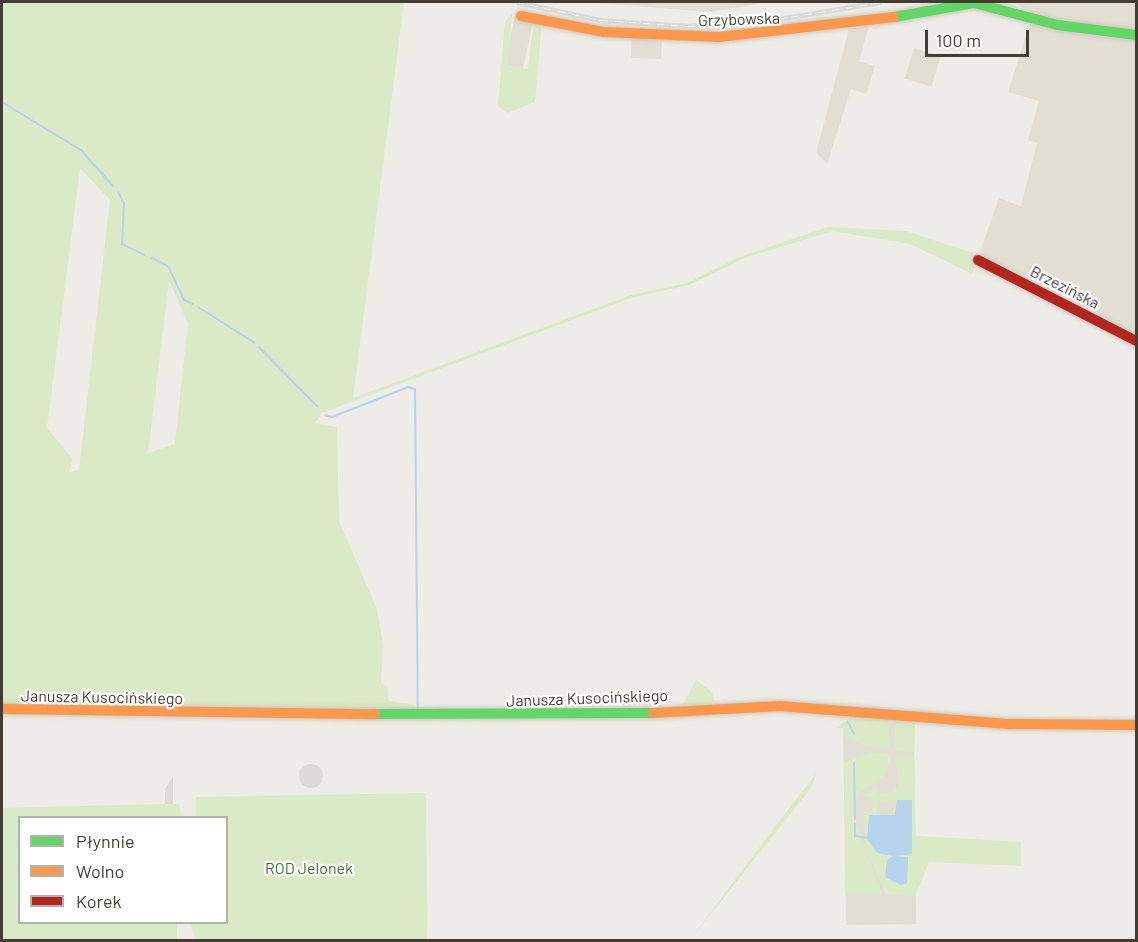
<!DOCTYPE html>
<html>
<head>
<meta charset="utf-8">
<style>
  body { margin:0 }
  #map { position:relative; width:1138px; height:942px; overflow:hidden; background:#eeece6; font-family:Barlow,sans-serif }
  div>[style] { position:absolute }
  .residential>* { inset:0; background:#e2ded3; transform-origin:0 0 }
  .green>* { inset:0; background:#dae9c6 }
  .parking>* { inset:0; background:#dddbd6 }
  .round { border-radius:50% }
  .water>* { inset:0; background:#b6d4ec }
  .stream>* { height:2px; margin:-1px; padding:0 1px; transform-origin:1px; border-radius:1px; background:#b6d4ec }
  .roads { filter:drop-shadow(0 0 2px #cdc9bd) drop-shadow(0 0 2px #cdc9bd) }
  .fast>* { height:10px; margin:-5px; padding:0 5px; transform-origin:5px; border-radius:5px; background:#63d668 }
  .slow>* { height:10px; margin:-5px; padding:0 5px; transform-origin:5px; border-radius:5px; background:#ff974d }
  .jam>* { height:10px; margin:-5px; padding:0 5px; transform-origin:5px; border-radius:5px; background:#b3261e }
  .rail>* { height:4.5px; margin-top:-2.25px; transform-origin:0; background:repeating-linear-gradient(90deg,#fff 0 7px,#d8d8d7 0 14px); box-sizing:border-box; border-block:2px solid #d8d8d7 }
  span { translate:-50% -50%; white-space:nowrap; text-align:center; line-height:1.15; -webkit-text-stroke:4.5px #fff; paint-order:stroke }
  .street-label { font-size:16px; color:#433e33 }
  .park-label { font-size:16px; color:#417328 }
  .frame { position:absolute; inset:0; border:3px solid #433e33; pointer-events:none }
  .legend { position:absolute; left:18px; top:816px; width:210px; height:108px; box-sizing:border-box; background:#fff; border:2px solid #b4b2ad; margin:0; padding:8px 10px; list-style:none; font-size:18px; color:#433e33 }
  .legend li { display:flex; align-items:center; gap:12px; height:30px }
  .legend b { width:30px; border:2px solid #b4b2ad }
  .scale { position:absolute; left:925px; top:30px; width:104px; height:27px; box-sizing:border-box; border:3px solid #433e33; border-top:0; padding-left:8px; font-size:18px; line-height:21px; white-space:nowrap; color:#433e33; -webkit-text-stroke:4px #fff; paint-order:stroke }
</style>
</head>
<body>
<div id="map">
  <div class="residential">
    <div style="clip-path:polygon(584px 2px,768px 2px,710px 12px)"></div>
    <div style="clip-path:polygon(1012px 2px,1136px 2px,1136px 335px,1060px 291px,979px 255px,999px 198px,1021px 206px,1037px 143px,1028px 140px,1039px 101px,1008px 92px,1033px 13px)"></div>
    <div style="left:515px;top:15px;width:19px;height:51px;rotate:12deg"></div>
    <div style="clip-path:polygon(869px 25px,859px 61px,875px 66px,866px 94px,851px 89px,827px 164px,816px 153px,849px 29px)"></div>
    <div style="left:632px;top:36px;width:30px;height:22px;rotate:2deg"></div>
    <div style="left:914px;top:48px;width:28px;height:32px;rotate:17deg"></div>
    <div style="clip-path:polygon(888px 723px,914px 725px,916px 924px,846px 925px,843px 728px)"></div>
  </div>
  <div class="green">
    <div style="clip-path:polygon(evenodd,2px 2px,404px 2px,353px 398px,631px 295px,687px 283px,739px 257px,828px 227px,906px 231px,973px 253px,977px 262px,972px 274px,910px 244px,833px 231px,747px 257px,689px 285px,634px 297px,322px 413px,315px 423px,337px 427px,339px 521px,377px 609px,383px 645px,381px 683px,387px 686px,389px 701px,414px 705px,416px 711px,2px 706px,2px 2px,80px 168px,110px 200px,79px 470px,70px 472px,72px 458px,47px 428px,80px 168px,2px 2px,169px 281px,188px 323px,175px 444px,148px 453px,169px 281px)"></div>
    <div style="clip-path:polygon(512px 14px,508px 66px,528px 69px,534px 19px,542px 21px,535px 102px,507px 113px,498px 106px,505px 22px)"></div>
    <div style="clip-path:polygon(696px 680px,712px 692px,715px 702px,681px 708px)"></div>
    <div style="clip-path:polygon(851px 717px,888px 718px,890px 748px,870px 748px,844px 736px,843px 728px,836px 728px)"></div>
    <div style="clip-path:polygon(894px 719px,915px 722px,914px 753px,895px 750px)"></div>
    <div style="clip-path:polygon(869px 752px,886px 753px,891px 759px,884px 777px,857px 794px,855px 819px,882px 894px,846px 894px,844px 763px)"></div>
    <div style="clip-path:polygon(895px 756px,914px 756px,916px 836px,1021px 842px,1021px 866px,929px 862px,915px 897px,885px 894px,867px 851px,863px 810px,870px 814px,868px 836px,885px 856px,912px 854px,897px 800px,877px 801px,877px 813px,873px 814px,872px 798px,862px 795px,877px 786px,878px 794px,893px 792px,899px 784px)"></div>
    <div style="clip-path:polygon(816px 774px,811px 788px,690px 940px,786px 812px)"></div>
    <div style="clip-path:polygon(426px 793px,427px 940px,196px 940px,190px 923px,226px 922px,226px 818px,196px 817px,196px 797px)"></div>
    <div style="clip-path:polygon(165px 804px,179px 804px,182px 817px,20px 818px,20px 922px,177px 923px,177px 940px,2px 940px,2px 808px)"></div>
  </div>
  <div class="parking">
    <div class="round" style="left:299px;top:764px;width:24px;height:24px"></div>
    <div style="clip-path:polygon(173px 776px,173px 804px,165px 804px,165px 789px)"></div>
  </div>
  <div class="water">
    <div style="clip-path:polygon(897px 800px,912px 800px,912px 854px,896px 856px,908px 857px,907px 883px,901px 885px,885px 877px,887px 860px,893px 856px,877px 853px,867px 839px,869px 815px,895px 815px)"></div>
  </div>
  <div class="stream">
    <div style="left:2px;top:102px;width:92px;rotate:31.3deg"></div>
    <div style="left:81px;top:150px;width:48px;rotate:48.4deg"></div>
    <div style="left:118px;top:192px;width:13px;rotate:61deg"></div>
    <div style="left:124px;top:203px;width:41px;rotate:92.8deg"></div>
    <div style="left:122px;top:244px;width:25px;rotate:26deg"></div>
    <div style="left:152px;top:258px;width:18px;rotate:27deg"></div>
    <div style="left:168px;top:266px;width:38px;rotate:65deg"></div>
    <div style="left:184px;top:300px;width:10px;rotate:24deg"></div>
    <div style="left:198px;top:307px;width:67px;rotate:32.3deg"></div>
    <div style="left:259px;top:347px;width:83px;rotate:45.5deg"></div>
    <div style="left:325px;top:415px;width:7px;rotate:16deg"></div>
    <div style="left:332px;top:417px;width:82px;rotate:-21.5deg"></div>
    <div style="left:408px;top:387px;width:7px;rotate:16deg"></div>
    <div style="left:415px;top:389px;width:319px;rotate:89.5deg"></div>
    <div style="left:848px;top:722px;width:13px;rotate:63deg"></div>
    <div style="left:854px;top:763px;width:56px;rotate:89deg"></div>
    <div style="left:855px;top:824px;width:12px;rotate:90deg"></div>
    <div style="left:855px;top:836px;width:12px;rotate:9deg"></div>
  </div>
  <div class="roads">
    <div class="fast">
      <div style="left:894px;top:17px;width:81px;rotate:-9.9deg"></div>
      <div style="left:974px;top:3px;width:87px;rotate:14.7deg"></div>
      <div style="left:1058px;top:25px;width:79px;rotate:7.3deg"></div>
      <div style="left:375px;top:714px;width:278px;rotate:-0.2deg"></div>
    </div>
    <div class="slow">
      <div style="left:521px;top:16px;width:85px;rotate:10.9deg"></div>
      <div style="left:604px;top:32px;width:115px;rotate:2.5deg"></div>
      <div style="left:719px;top:37px;width:176px;rotate:-6.5deg"></div>
      <div style="left:2px;top:709px;width:373px;rotate:0.8deg"></div>
      <div style="left:653px;top:713px;width:127px;rotate:-3.2deg"></div>
      <div style="left:780px;top:706px;width:232px;rotate:4.5deg"></div>
      <div style="left:1011px;top:724px;width:125px;rotate:0.5deg"></div>
    </div>
    <div class="jam">
      <div style="left:978px;top:260px;width:178px;rotate:27.1deg"></div>
    </div>
  </div>
  <div class="rail">
    <div style="left:517px;top:2px;width:86px;rotate:12.1deg"></div>
    <div style="left:601px;top:20px;width:87px;rotate:3.9deg"></div>
    <div style="left:688px;top:26px;width:89px;rotate:-4.5deg"></div>
    <div style="left:777px;top:19px;width:106px;rotate:-9.2deg"></div>
  </div>
  <div class="street-label">
    <span style="left:739px;top:19px;rotate:-2deg">Grzybowska</span>
    <span style="left:1065px;top:287px;rotate:27deg">Brzezińska</span>
    <span style="left:102px;top:697px;rotate:1deg">Janusza Kusocińskiego</span>
    <span style="left:587px;top:698px;rotate:-2deg">Janusza Kusocińskiego</span>
  </div>
  <div class="park-label">
    <span style="left:309px;top:868px">ROD Jelonek</span>
  </div>
  <div class="frame"></div>
  <ul class="legend">
  <li><b style="height:8px;background:#63d668"></b>Płynnie</li>
  <li><b style="height:8px;background:#ff974d"></b>Wolno</li>
  <li><b style="height:8px;background:#b3261e"></b>Korek</li>
  </ul>
  <div class="scale">100 m</div>
</div>
</body>
</html>
